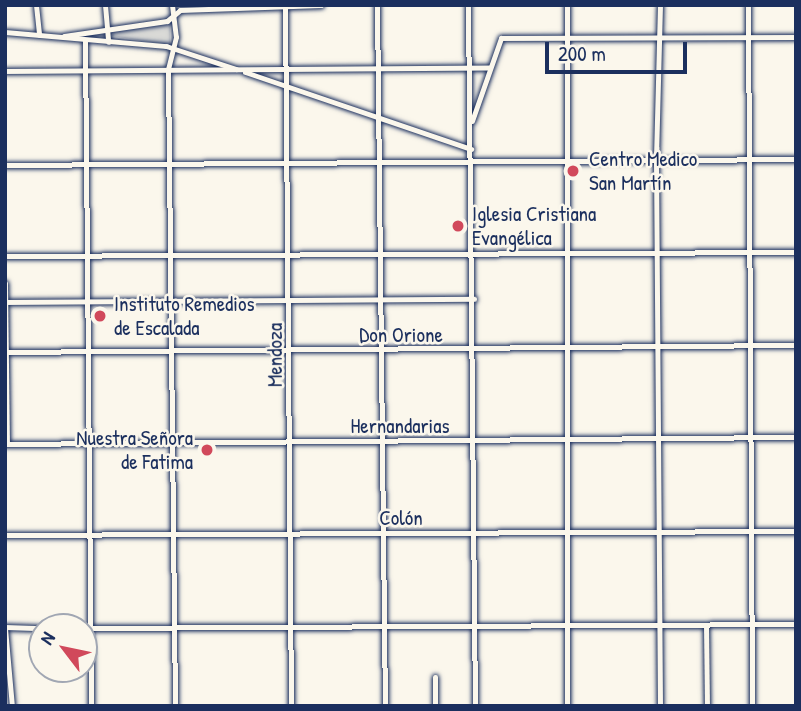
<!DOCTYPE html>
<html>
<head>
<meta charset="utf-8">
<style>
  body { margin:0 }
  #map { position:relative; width:801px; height:711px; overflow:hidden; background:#fbf7ec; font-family:"Patrick Hand",sans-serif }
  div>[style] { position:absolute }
  .green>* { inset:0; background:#dadad7 }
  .roads { filter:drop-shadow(0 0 2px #1b2f5e) drop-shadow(0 0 2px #1b2f5e) }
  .minor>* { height:5px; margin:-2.5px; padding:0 2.5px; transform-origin:2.5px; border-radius:2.5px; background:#fbf7ec }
  .dots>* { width:19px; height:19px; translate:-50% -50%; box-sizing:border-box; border:4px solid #fbf7ec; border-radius:50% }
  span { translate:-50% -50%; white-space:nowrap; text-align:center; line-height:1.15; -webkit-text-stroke:5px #fbf7ec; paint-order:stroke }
  .poi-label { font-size:21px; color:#1b2f5e }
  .left { translate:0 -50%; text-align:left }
  .right { translate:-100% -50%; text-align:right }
  .street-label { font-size:21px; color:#1b2f5e }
  .frame { position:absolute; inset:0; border:7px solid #1b2f5e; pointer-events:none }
  .north { position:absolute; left:28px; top:613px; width:70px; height:70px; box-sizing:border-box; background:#fbf7ec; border:2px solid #a1a7b3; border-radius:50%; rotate:302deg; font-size:19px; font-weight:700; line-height:28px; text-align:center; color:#1b2f5e }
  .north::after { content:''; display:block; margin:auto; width:24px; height:32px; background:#d1495b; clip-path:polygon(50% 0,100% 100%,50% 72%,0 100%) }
  .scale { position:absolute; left:545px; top:42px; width:142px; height:32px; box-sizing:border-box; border:4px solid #1b2f5e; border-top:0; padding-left:9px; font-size:21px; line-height:24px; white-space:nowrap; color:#1b2f5e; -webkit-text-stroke:5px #fbf7ec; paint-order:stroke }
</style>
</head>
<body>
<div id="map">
  <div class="green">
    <div style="clip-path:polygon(170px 22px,170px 45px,112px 36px,115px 30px)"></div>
  </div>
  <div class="roads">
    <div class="minor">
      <div style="left:36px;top:5px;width:30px;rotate:84deg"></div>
      <div style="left:105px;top:5px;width:37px;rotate:85deg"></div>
      <div style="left:172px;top:5px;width:32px;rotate:83deg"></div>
      <div style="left:176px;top:37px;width:34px;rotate:104deg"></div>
      <div style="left:168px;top:70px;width:636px;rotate:89.37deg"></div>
      <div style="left:285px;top:5px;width:701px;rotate:89.51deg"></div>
      <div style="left:377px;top:5px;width:701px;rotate:89.35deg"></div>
      <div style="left:468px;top:5px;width:701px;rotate:89.43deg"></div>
      <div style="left:660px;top:5px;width:155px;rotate:91.5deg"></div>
      <div style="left:656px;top:160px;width:546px;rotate:89.58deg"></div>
      <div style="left:748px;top:5px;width:701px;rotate:89.67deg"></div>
      <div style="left:5px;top:32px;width:162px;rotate:5deg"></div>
      <div style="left:166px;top:46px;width:74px;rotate:18.2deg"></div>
      <div style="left:64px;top:36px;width:104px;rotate:-8.3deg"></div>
      <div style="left:167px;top:21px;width:17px;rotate:-40deg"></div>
      <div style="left:180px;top:10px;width:141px;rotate:-2deg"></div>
      <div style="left:85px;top:41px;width:665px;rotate:89.48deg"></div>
      <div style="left:5px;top:71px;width:484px;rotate:-0.4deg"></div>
      <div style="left:245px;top:72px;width:239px;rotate:18.8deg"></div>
      <div style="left:472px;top:121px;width:88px;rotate:-70.7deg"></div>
      <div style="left:501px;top:38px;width:295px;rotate:-0.2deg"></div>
      <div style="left:5px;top:165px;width:791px;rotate:-0.43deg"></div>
      <div style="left:5px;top:256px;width:791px;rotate:-0.29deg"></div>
      <div style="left:5px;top:283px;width:161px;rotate:89.3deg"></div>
      <div style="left:5px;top:302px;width:469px;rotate:-0.4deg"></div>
      <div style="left:5px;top:352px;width:791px;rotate:-0.51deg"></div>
      <div style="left:5px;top:444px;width:791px;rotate:-0.51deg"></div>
      <div style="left:5px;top:535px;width:791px;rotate:-0.29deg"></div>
      <div style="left:706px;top:625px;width:81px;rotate:89.3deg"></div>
      <div style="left:5px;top:627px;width:37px;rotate:2deg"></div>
      <div style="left:5px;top:628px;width:78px;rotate:84.9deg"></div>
      <div style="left:84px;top:628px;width:712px;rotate:-0.32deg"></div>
      <div style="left:435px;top:706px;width:29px;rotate:-90deg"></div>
      <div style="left:567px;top:706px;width:701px;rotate:-90deg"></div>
    </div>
  </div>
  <div class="dots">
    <div style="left:573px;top:171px;background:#d1495b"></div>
    <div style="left:458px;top:226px;background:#d1495b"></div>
    <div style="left:100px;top:316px;background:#d1495b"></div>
    <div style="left:207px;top:450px;background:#d1495b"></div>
  </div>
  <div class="poi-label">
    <span class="left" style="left:589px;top:171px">Centro Medico<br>San Martín</span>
    <span class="left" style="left:472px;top:226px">Iglesia Cristiana<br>Evangélica</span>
    <span class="left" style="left:114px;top:316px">Instituto Remedios<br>de Escalada</span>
    <span class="right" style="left:193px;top:450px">Nuestra Señora<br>de Fatima</span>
  </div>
  <div class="street-label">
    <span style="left:401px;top:335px">Don Orione</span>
    <span style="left:275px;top:355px;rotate:-90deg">Mendoza</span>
    <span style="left:400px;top:426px">Hernandarias</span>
    <span style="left:401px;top:518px">Colón</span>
  </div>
  <div class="frame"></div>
  <div class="north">N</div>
  <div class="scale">200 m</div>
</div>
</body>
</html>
